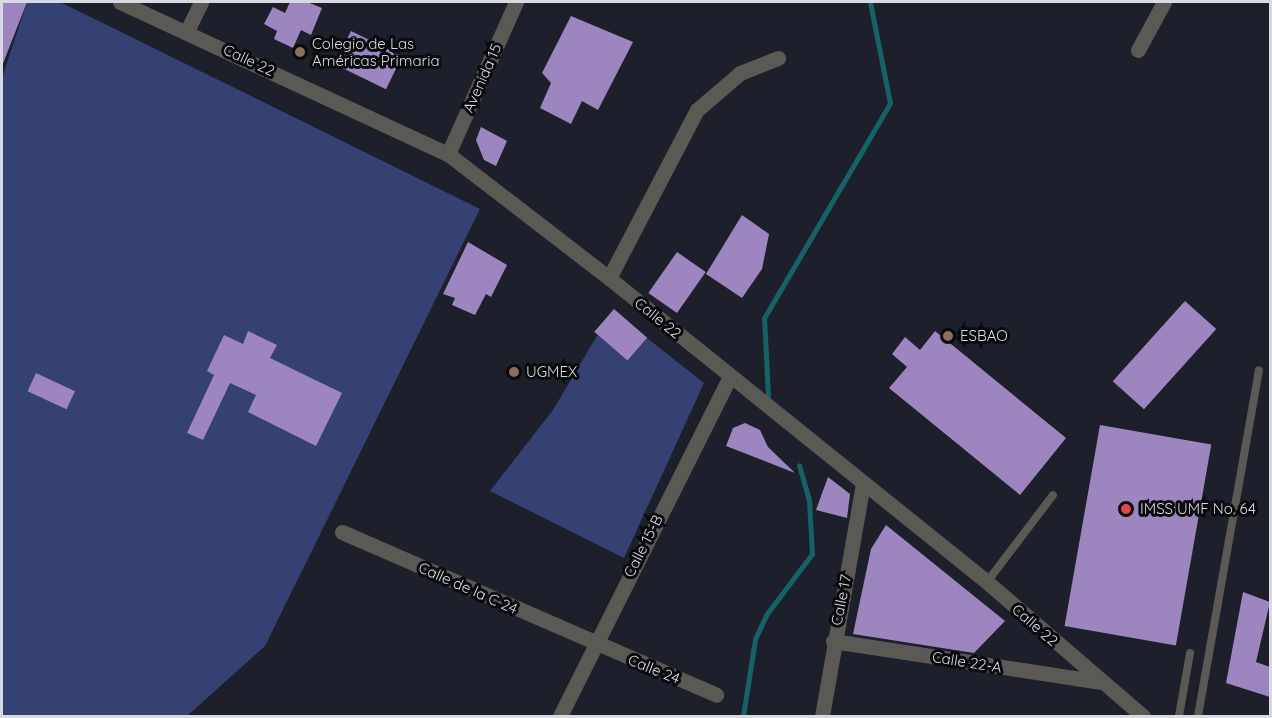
<!DOCTYPE html>
<html>
<head>
<meta charset="utf-8">
<style>
  body { margin:0 }
  #map { position:relative; width:1272px; height:718px; overflow:hidden; background:#1d202a; font-family:Quicksand,sans-serif }
  div>[style] { position:absolute }
  .green>* { inset:0; background:#344172 }
  .stream>* { height:5px; margin:-2.5px; padding:0 2.5px; transform-origin:2.5px; border-radius:2.5px; background:#156366 }
  .building>* { inset:0; background:#9d85c0; transform-origin:0 0 }
  .lane>* { height:8px; margin:-4px; padding:0 4px; transform-origin:4px; border-radius:4px; background:#5b5954 }
  .street>* { height:15px; margin:-7.5px; padding:0 7.5px; transform-origin:7.5px; border-radius:7.5px; background:#5b5954 }
  .dots>* { width:16px; height:16px; translate:-50% -50%; box-sizing:border-box; border:3px solid #090a0e; border-radius:50% }
  span { translate:-50% -50%; white-space:nowrap; text-align:center; line-height:1.15; -webkit-text-stroke:6px #090a0e; paint-order:stroke }
  .poi-label { font-size:15px; color:#d8dae1 }
  .left { translate:0 -50%; text-align:left }
  .street-label { font-size:15px; color:#d8dae1 }
  .frame { position:absolute; inset:0; border:3px solid #d8dae1; pointer-events:none }
</style>
</head>
<body>
<div id="map">
  <div class="green">
    <div style="clip-path:polygon(27px 2px,60px 2px,480px 209px,265px 646px,187px 716px,2px 716px,2px 78px)"></div>
    <div style="clip-path:polygon(598px 334px,628px 360px,647px 338px,704px 383px,624px 558px,490px 491px,553px 410px)"></div>
  </div>
  <div class="stream">
    <div style="left:768px;top:396px;width:78px;rotate:-92.9deg"></div>
    <div style="left:764px;top:318px;width:249px;rotate:-59.6deg"></div>
    <div style="left:890px;top:103px;width:103px;rotate:-101.2deg"></div>
    <div style="left:743px;top:716px;width:78px;rotate:-81.1deg"></div>
    <div style="left:755px;top:639px;width:26px;rotate:-65deg"></div>
    <div style="left:766px;top:615px;width:76px;rotate:-53deg"></div>
    <div style="left:812px;top:554px;width:54px;rotate:-93.2deg"></div>
    <div style="left:809px;top:500px;width:36px;rotate:-106deg"></div>
  </div>
  <div class="building">
    <div style="clip-path:polygon(2px 2px,27px 2px,2px 66px)"></div>
    <div style="clip-path:polygon(290px 2px,307px 2px,322px 8px,311px 35px,301px 30px,293px 48px,274px 39px,277px 31px,264px 24px,273px 7px,285px 13px)"></div>
    <div style="clip-path:polygon(571px 16px,633px 42px,598px 110px,582px 101px,571px 124px,540px 108px,551px 83px,542px 73px)"></div>
    <div style="left:351px;top:31px;width:57px;height:37px;rotate:26deg"></div>
    <div style="clip-path:polygon(481px 127px,507px 141px,496px 166px,484px 160px,476px 140px)"></div>
    <div style="clip-path:polygon(742px 215px,769px 234px,762px 269px,742px 298px,706px 274px)"></div>
    <div style="clip-path:polygon(468px 242px,507px 265px,491px 297px,486px 294px,475px 315px,452px 305px,455px 298px,443px 294px)"></div>
    <div style="left:677px;top:252px;width:35px;height:50px;rotate:35deg"></div>
    <div style="left:1185px;top:301px;width:42px;height:108px;rotate:42deg"></div>
    <div style="left:614px;top:309px;width:44px;height:30px;rotate:41deg"></div>
    <div style="clip-path:polygon(248px 331px,277px 345px,270px 358px,342px 393px,316px 446px,248px 412px,256px 395px,230px 383px,203px 440px,187px 433px,214px 375px,207px 371px,224px 335px,243px 344px)"></div>
    <div style="clip-path:polygon(935px 331px,1066px 438px,1020px 495px,889px 388px,907px 367px,892px 354px,905px 337px,920px 350px)"></div>
    <div style="left:36px;top:373px;width:43px;height:20px;rotate:25deg"></div>
    <div style="clip-path:polygon(745px 423px,760px 430px,768px 447px,795px 473px,726px 446px,733px 428px)"></div>
    <div style="left:1100px;top:425px;width:113px;height:204px;rotate:10deg"></div>
    <div style="clip-path:polygon(828px 477px,850px 494px,847px 518px,816px 510px)"></div>
    <div style="clip-path:polygon(886px 525px,1005px 621px,974px 653px,853px 634px,871px 549px)"></div>
    <div style="clip-path:polygon(1243px 592px,1270px 602px,1256px 662px,1270px 667px,1270px 697px,1226px 683px)"></div>
  </div>
  <div class="lane">
    <div style="left:987px;top:582px;width:109px;rotate:-52.8deg"></div>
    <div style="left:1179px;top:716px;width:64px;rotate:-80.1deg"></div>
    <div style="left:1198px;top:716px;width:351px;rotate:-80deg"></div>
  </div>
  <div class="street">
    <div style="left:120px;top:2px;width:362px;rotate:24.9deg"></div>
    <div style="left:448px;top:154px;width:203px;rotate:37.6deg"></div>
    <div style="left:609px;top:278px;width:485px;rotate:38.8deg"></div>
    <div style="left:987px;top:582px;width:206px;rotate:40.7deg"></div>
    <div style="left:187px;top:31px;width:32px;rotate:-64deg"></div>
    <div style="left:1138px;top:50px;width:55px;rotate:-61.6deg"></div>
    <div style="left:448px;top:154px;width:167px;rotate:-65.9deg"></div>
    <div style="left:609px;top:278px;width:190px;rotate:-62.4deg"></div>
    <div style="left:697px;top:110px;width:57px;rotate:-40.7deg"></div>
    <div style="left:740px;top:73px;width:41px;rotate:-21.5deg"></div>
    <div style="left:342px;top:532px;width:408px;rotate:23.5deg"></div>
    <div style="left:833px;top:641px;width:270px;rotate:8.7deg"></div>
    <div style="left:560px;top:716px;width:380px;rotate:-63.4deg"></div>
    <div style="left:822px;top:716px;width:236px;rotate:-80deg"></div>
  </div>
  <div class="dots">
    <div style="left:300px;top:52px;background:#8d6e63"></div>
    <div style="left:948px;top:336px;background:#8d6e63"></div>
    <div style="left:514px;top:372px;background:#8d6e63"></div>
    <div style="left:1126px;top:509px;background:#e0444e"></div>
  </div>
  <div class="poi-label">
    <span class="left" style="left:312px;top:52px">Colegio de Las<br>Américas Primaria</span>
    <span class="left" style="left:960px;top:336px">ESBAO</span>
    <span class="left" style="left:526px;top:372px">UGMEX</span>
    <span class="left" style="left:1140px;top:509px">IMSS UMF No. 64</span>
  </div>
  <div class="street-label">
    <span style="left:249px;top:60px;rotate:25deg">Calle 22</span>
    <span style="left:482px;top:78px;rotate:-66deg">Avenida 15</span>
    <span style="left:658px;top:318px;rotate:39deg">Calle 22</span>
    <span style="left:643px;top:546px;rotate:-63deg">Calle 15-B</span>
    <span style="left:468px;top:588px;rotate:24deg">Calle de la C 24</span>
    <span style="left:841px;top:600px;rotate:-79deg">Calle 17</span>
    <span style="left:1035px;top:625px;rotate:41deg">Calle 22</span>
    <span style="left:967px;top:662px;rotate:9deg">Calle 22-A</span>
    <span style="left:654px;top:669px;rotate:22deg">Calle 24</span>
  </div>
  <div class="frame"></div>
</div>
</body>
</html>
